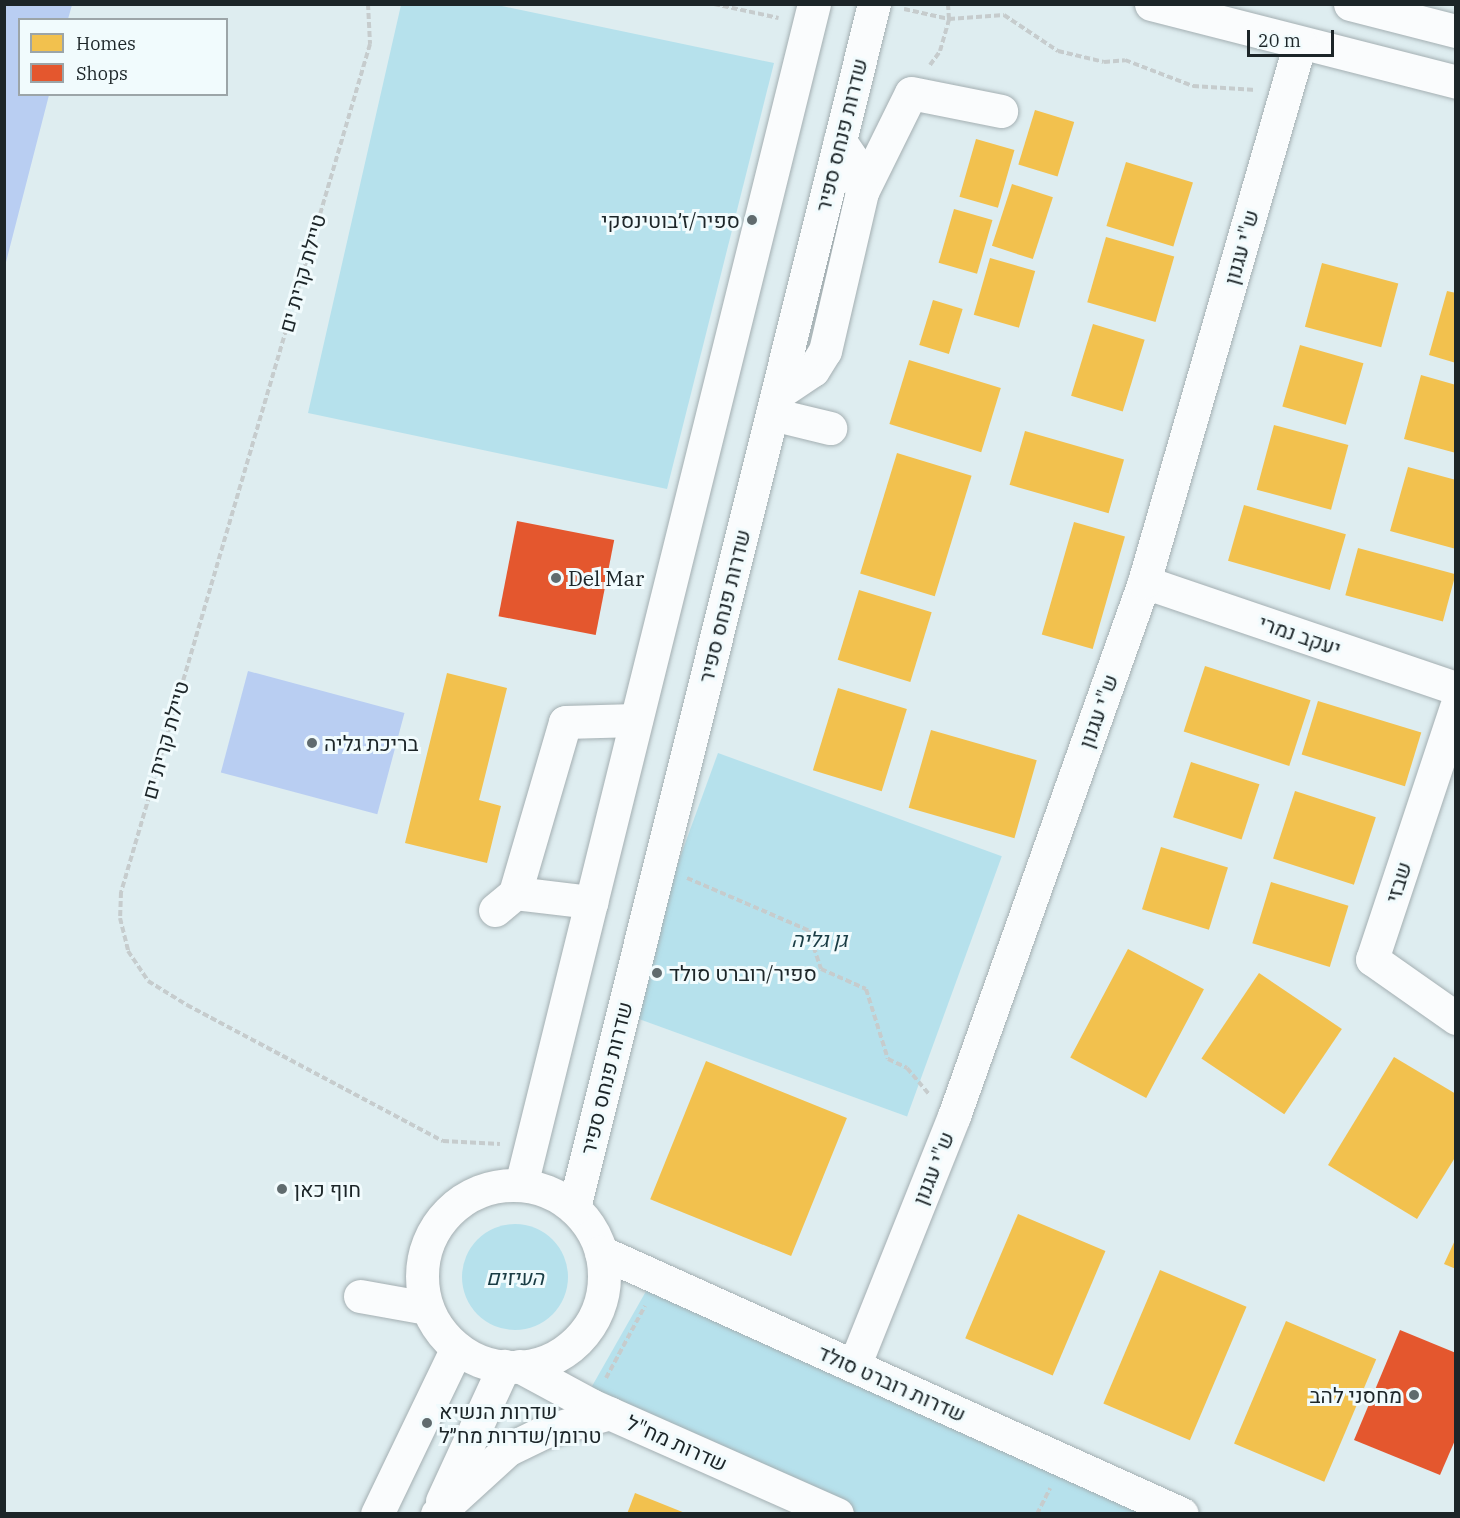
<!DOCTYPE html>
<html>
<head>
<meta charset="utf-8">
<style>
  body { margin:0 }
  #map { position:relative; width:1460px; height:1518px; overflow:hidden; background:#deedf0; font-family:"IBM Plex Serif",Heebo,serif }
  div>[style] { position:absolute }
  .green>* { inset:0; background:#b6e1ec; transform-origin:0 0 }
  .round { border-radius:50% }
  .water>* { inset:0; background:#b9cef2; transform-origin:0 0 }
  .homes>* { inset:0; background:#f2c14e; transform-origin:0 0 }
  .shops>* { inset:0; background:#e4572e; transform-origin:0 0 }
  .path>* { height:4px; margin-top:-2px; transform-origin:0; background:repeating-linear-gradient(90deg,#c6cccd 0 6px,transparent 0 9px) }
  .roads { filter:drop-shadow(0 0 2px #a4afb2) drop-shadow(0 0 2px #a4afb2) }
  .minor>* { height:33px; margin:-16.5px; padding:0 16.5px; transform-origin:16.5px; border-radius:16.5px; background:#fafcfd }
  .minor>.ring { margin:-16.5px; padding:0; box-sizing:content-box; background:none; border:33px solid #fafcfd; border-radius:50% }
  .dots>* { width:16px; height:16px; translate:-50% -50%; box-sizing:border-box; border:3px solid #f1fbfd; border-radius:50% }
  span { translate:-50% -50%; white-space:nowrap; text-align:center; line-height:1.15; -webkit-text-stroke:6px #f1fbfd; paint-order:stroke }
  .street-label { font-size:21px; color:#1c2528 }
  .poi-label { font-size:21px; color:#1c2528 }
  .right { translate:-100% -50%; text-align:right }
  .left { translate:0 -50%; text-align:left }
  .park-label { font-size:21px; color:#1a3c44; font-style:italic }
  .frame { position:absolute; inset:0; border:6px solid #1c2528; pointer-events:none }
  .legend { position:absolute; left:18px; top:18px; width:210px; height:78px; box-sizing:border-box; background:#f1fbfd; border:2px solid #9ca5a8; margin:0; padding:8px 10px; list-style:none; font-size:18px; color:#1c2528 }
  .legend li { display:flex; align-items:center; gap:12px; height:30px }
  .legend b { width:30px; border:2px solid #9ca5a8 }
  .scale { position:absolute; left:1247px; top:30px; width:87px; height:27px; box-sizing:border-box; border:3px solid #1c2528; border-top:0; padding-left:8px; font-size:18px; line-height:21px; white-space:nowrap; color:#1c2528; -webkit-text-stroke:4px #f1fbfd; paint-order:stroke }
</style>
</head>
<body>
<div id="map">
  <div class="green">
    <div style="clip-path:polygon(401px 5px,497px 5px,774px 63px,667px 489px,308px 413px)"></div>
    <div style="left:718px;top:753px;width:302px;height:277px;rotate:20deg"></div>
    <div class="round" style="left:462px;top:1224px;width:106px;height:106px"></div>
    <div style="clip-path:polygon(649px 1286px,1156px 1513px,856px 1513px,587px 1395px)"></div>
  </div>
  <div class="water">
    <div style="clip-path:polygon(5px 4px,72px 5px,68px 19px,20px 20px,20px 94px,49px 95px,5px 266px)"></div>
    <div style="left:248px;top:671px;width:162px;height:105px;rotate:15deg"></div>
  </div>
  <div class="homes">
    <div style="left:1035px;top:110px;width:41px;height:57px;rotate:17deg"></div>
    <div style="left:976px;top:139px;width:40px;height:60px;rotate:16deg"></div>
    <div style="left:1126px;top:162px;width:70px;height:67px;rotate:17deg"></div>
    <div style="left:1012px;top:184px;width:43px;height:65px;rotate:18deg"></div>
    <div style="left:954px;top:209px;width:40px;height:56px;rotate:16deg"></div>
    <div style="left:1106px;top:237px;width:71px;height:68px;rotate:16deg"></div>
    <div style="left:990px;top:258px;width:47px;height:59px;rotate:16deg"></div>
    <div style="left:1322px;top:263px;width:79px;height:66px;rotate:15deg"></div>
    <div style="clip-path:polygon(1447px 291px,1456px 293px,1456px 363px,1429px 355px)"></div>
    <div style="left:933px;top:300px;width:31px;height:47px;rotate:17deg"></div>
    <div style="left:1093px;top:324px;width:54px;height:75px;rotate:17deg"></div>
    <div style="left:1300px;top:345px;width:66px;height:64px;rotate:16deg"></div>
    <div style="left:909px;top:360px;width:96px;height:67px;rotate:17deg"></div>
    <div style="clip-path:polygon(1421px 375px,1456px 385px,1456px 453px,1404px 439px)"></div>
    <div style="left:1274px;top:425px;width:77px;height:67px;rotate:15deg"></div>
    <div style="left:1025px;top:431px;width:103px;height:56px;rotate:16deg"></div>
    <div style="left:897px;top:453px;width:78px;height:126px;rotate:17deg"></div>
    <div style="clip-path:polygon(1408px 467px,1456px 480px,1456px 549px,1390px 531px)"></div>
    <div style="left:1244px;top:505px;width:106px;height:58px;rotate:16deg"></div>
    <div style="left:1074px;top:522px;width:53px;height:117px;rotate:16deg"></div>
    <div style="left:1358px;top:548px;width:101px;height:49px;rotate:15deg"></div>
    <div style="left:859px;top:590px;width:76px;height:73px;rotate:17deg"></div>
    <div style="left:1205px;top:666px;width:111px;height:69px;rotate:18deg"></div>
    <div style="clip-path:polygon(447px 673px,507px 688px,479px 800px,501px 806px,487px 863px,405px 843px)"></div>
    <div style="left:838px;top:688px;width:72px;height:86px;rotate:17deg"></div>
    <div style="left:1318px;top:701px;width:108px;height:56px;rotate:17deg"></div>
    <div style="left:931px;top:730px;width:110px;height:81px;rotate:16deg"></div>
    <div style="left:1191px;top:762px;width:72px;height:58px;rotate:18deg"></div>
    <div style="left:1295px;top:791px;width:85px;height:71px;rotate:18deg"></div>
    <div style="left:1161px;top:847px;width:70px;height:65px;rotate:17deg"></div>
    <div style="left:1271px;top:882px;width:81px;height:64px;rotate:17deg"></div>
    <div style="left:1128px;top:949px;width:86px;height:123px;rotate:28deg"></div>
    <div style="left:1259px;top:973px;width:100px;height:103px;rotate:34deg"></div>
    <div style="clip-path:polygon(1394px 1057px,1456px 1094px,1456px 1156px,1417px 1219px,1328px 1165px)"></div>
    <div style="left:706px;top:1061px;width:152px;height:149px;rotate:22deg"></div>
    <div style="left:1018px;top:1214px;width:95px;height:135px;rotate:23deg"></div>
    <div style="clip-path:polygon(1456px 1238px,1456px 1269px,1444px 1264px)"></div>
    <div style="left:1160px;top:1270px;width:94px;height:145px;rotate:23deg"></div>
    <div style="left:1286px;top:1321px;width:98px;height:133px;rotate:23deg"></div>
    <div style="clip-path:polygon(635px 1493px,685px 1513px,685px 1514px,627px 1514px)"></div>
  </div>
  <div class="shops">
    <div style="left:517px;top:521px;width:99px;height:97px;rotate:11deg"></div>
    <div style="clip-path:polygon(1400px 1330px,1456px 1353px,1456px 1438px,1440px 1475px,1354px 1440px)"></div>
  </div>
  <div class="path">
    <div style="left:368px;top:4px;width:40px;rotate:87.1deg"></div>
    <div style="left:370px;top:44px;width:884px;rotate:106.36deg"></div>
    <div style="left:121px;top:892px;width:26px;rotate:92deg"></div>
    <div style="left:120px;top:918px;width:34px;rotate:76deg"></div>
    <div style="left:128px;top:951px;width:36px;rotate:56deg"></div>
    <div style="left:148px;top:981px;width:46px;rotate:31.6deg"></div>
    <div style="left:187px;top:1005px;width:290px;rotate:28deg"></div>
    <div style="left:443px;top:1141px;width:57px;rotate:3deg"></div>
    <div style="left:714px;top:4px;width:66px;rotate:12.2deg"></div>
    <div style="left:904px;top:9px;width:46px;rotate:12.5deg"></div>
    <div style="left:949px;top:19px;width:55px;rotate:-4.2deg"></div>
    <div style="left:1004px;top:15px;width:65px;rotate:33.7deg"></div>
    <div style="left:1058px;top:51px;width:47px;rotate:13.4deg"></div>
    <div style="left:1104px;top:62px;width:21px;rotate:-5deg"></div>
    <div style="left:1125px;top:60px;width:73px;rotate:20.9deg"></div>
    <div style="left:1193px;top:86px;width:63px;rotate:3.6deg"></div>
    <div style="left:930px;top:65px;width:17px;rotate:-54deg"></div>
    <div style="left:940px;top:51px;width:33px;rotate:-74deg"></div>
    <div style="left:949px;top:19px;width:15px;rotate:-94deg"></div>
    <div style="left:687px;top:878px;width:132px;rotate:23.3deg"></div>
    <div style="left:808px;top:930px;width:41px;rotate:71.6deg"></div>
    <div style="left:821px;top:969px;width:49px;rotate:24deg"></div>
    <div style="left:866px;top:989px;width:73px;rotate:72.6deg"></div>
    <div style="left:888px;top:1059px;width:21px;rotate:25deg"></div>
    <div style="left:907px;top:1068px;width:34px;rotate:50deg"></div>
    <div style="left:606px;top:1378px;width:82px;rotate:-61.6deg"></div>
    <div style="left:1037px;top:1514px;width:29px;rotate:-63deg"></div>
  </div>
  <div class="roads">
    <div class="minor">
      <div style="left:1151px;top:4px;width:315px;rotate:14.3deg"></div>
      <div style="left:1350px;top:4px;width:109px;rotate:14.3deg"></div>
      <div style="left:862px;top:192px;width:110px;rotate:-63.7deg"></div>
      <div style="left:911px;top:93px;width:92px;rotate:11.3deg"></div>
      <div style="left:777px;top:394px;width:43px;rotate:-33.7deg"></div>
      <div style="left:813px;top:370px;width:22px;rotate:-58deg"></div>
      <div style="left:825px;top:351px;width:163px;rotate:-76.9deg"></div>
      <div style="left:862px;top:192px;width:34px;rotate:-107deg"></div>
      <div style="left:852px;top:159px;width:22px;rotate:-124deg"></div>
      <div style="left:772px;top:414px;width:60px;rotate:13.6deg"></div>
      <div style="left:1144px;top:582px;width:330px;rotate:18.8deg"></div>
      <div style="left:1456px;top:707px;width:266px;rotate:108.4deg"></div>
      <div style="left:1372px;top:959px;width:103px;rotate:35.1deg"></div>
      <div style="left:515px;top:893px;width:178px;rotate:-73.7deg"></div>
      <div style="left:565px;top:722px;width:71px;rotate:-1.6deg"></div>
      <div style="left:495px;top:910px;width:26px;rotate:-40deg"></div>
      <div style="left:515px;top:893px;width:77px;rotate:6.8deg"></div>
      <div style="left:521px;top:1185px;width:1217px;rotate:-76.07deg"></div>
      <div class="ring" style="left:422px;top:1185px;width:149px;height:149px"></div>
      <div style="left:574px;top:1208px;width:1241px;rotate:-76.01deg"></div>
      <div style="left:601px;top:1252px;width:637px;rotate:24.27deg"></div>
      <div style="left:360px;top:1296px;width:68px;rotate:10.2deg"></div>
      <div style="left:519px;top:1366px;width:82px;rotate:28.4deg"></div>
      <div style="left:591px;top:1405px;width:269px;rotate:23.9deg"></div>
      <div style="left:854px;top:1366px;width:269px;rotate:-68.2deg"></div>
      <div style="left:954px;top:1116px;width:567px;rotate:-70.41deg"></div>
      <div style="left:1144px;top:582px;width:561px;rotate:-73.86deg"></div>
      <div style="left:442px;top:1501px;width:149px;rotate:-65.3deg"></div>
      <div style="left:377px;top:1514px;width:184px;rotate:-64.3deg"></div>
      <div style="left:437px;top:1514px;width:95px;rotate:-42.4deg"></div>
      <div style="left:507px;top:1450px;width:43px;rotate:-26deg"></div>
      <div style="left:546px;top:1431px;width:66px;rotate:-15.7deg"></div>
    </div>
  </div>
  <div class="dots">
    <div style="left:752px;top:220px;background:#606b6e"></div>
    <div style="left:556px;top:578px;background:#606b6e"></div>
    <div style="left:312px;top:743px;background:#606b6e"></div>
    <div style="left:657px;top:973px;background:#606b6e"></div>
    <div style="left:282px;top:1189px;background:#606b6e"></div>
    <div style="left:1414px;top:1395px;background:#606b6e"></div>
    <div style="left:427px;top:1423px;background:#606b6e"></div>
  </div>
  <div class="street-label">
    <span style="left:841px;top:135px;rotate:-76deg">שדרות פנחס ספיר</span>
    <span style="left:1241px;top:247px;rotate:-74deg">ש"י עגנון</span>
    <span style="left:302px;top:273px;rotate:-74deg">טיילת קרית ים</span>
    <span style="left:724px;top:606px;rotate:-76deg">שדרות פנחס ספיר</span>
    <span style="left:1300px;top:635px;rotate:19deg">יעקב נמרי</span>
    <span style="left:1098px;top:711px;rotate:-70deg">ש"י עגנון</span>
    <span style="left:165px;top:740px;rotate:-74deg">טיילת קרית ים</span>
    <span style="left:1398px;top:882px;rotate:-72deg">שבזי</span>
    <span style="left:606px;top:1078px;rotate:-76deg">שדרות פנחס ספיר</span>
    <span style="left:933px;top:1168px;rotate:-68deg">ש"י עגנון</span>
    <span style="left:892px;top:1383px;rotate:24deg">שדרות רוברט סולד</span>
    <span style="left:677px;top:1443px;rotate:24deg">שדרות מח"ל</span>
  </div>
  <div class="poi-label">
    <span class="right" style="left:740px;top:220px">ספיר/ז׳בוטינסקי</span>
    <span class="left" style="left:568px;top:578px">Del Mar</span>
    <span class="left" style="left:324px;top:743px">בריכת גליה</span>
    <span class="left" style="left:669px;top:973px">ספיר/רוברט סולד</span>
    <span class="left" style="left:294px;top:1189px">חוף כאן</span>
    <span class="right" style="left:1402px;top:1395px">מחסני להב</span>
    <span class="left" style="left:439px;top:1423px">שדרות הנשיא<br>טרומן/שדרות מח״ל</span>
  </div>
  <div class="park-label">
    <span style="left:819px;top:939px">גן גליה</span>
    <span style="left:515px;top:1277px">העיזים</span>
  </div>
  <div class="frame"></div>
  <ul class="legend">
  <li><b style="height:16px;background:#f2c14e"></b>Homes</li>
  <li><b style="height:16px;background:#e4572e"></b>Shops</li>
  </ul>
  <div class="scale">20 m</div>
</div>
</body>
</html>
